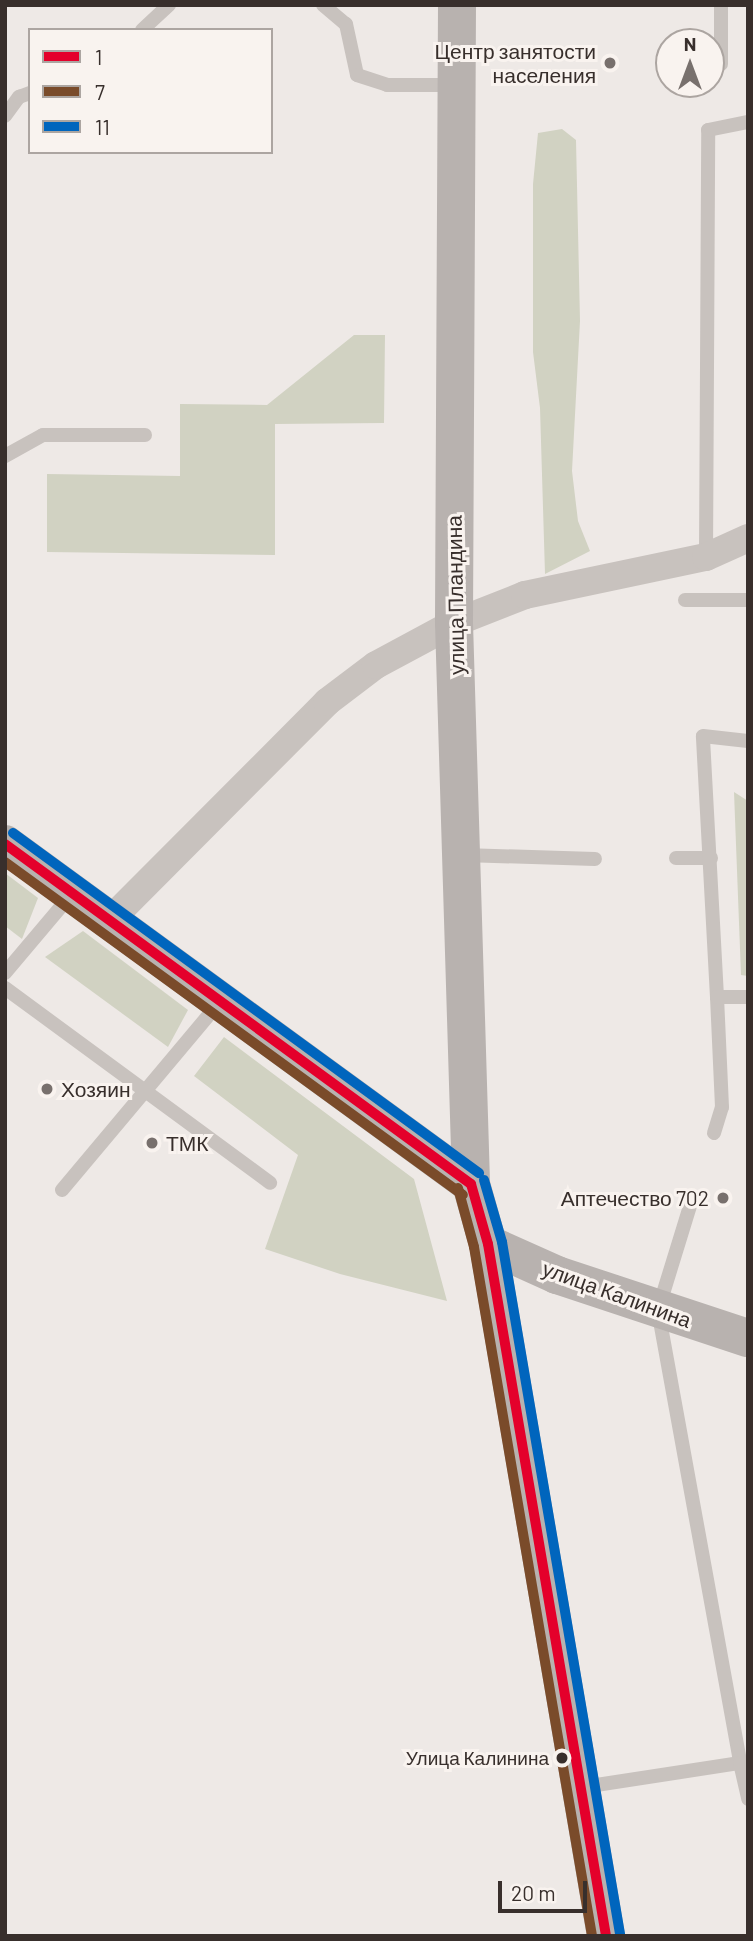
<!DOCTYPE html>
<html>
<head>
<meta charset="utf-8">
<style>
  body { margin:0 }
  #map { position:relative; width:753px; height:1941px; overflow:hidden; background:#eee9e6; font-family:Barlow,sans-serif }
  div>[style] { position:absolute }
  .green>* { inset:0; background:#d1d2c2 }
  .lane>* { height:14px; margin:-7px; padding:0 7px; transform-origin:7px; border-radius:7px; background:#c8c2be }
  .street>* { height:28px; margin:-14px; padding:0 14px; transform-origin:14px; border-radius:14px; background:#c8c2be }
  .secondary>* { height:38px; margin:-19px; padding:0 19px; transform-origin:19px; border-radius:19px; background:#b8b2af }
  .bus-1>* { height:10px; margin:-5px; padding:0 5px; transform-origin:5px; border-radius:5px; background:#e4002b }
  .bus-2>* { height:10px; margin:-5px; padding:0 5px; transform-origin:5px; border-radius:5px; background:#7a4b2a }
  .bus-3>* { height:10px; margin:-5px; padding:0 5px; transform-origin:5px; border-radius:5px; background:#0065bd }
  .dots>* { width:19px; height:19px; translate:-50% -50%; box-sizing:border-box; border:4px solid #f9f3ef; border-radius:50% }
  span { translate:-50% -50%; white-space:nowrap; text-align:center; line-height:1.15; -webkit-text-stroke:6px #f9f3ef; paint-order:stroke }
  .bus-label { font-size:19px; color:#382f2c }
  .right { translate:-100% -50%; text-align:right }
  .poi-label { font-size:21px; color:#382f2c }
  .left { translate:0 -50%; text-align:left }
  .street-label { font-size:21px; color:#382f2c }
  .frame { position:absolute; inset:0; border:7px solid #382f2c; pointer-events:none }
  .legend { position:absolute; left:28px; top:28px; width:245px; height:126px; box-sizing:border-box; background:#f9f3ef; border:2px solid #aca5a1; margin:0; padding:9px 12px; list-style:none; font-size:21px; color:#382f2c }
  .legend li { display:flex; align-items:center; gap:14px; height:35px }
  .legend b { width:35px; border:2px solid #aca5a1 }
  .north { position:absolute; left:655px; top:28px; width:70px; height:70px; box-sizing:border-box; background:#f9f3ef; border:2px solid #aca5a1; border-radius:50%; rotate:0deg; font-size:19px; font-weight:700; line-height:28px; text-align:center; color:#382f2c }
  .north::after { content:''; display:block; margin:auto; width:24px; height:32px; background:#78706d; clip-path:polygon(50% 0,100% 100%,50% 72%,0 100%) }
  .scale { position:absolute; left:498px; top:1881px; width:89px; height:32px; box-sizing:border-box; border:4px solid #382f2c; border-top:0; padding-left:9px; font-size:21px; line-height:24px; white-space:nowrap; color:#382f2c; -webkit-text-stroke:5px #f9f3ef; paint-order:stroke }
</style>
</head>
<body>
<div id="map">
  <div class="green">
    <div style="clip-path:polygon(562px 129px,576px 140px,580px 321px,572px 471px,578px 521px,590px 551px,545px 574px,540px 408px,533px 352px,533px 184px,538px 133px)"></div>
    <div style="clip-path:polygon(354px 335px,385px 335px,384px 423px,275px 424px,275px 555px,47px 552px,47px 474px,180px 476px,180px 404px,267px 405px)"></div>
    <div style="clip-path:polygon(734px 792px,748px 801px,748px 976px,741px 975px)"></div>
    <div style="clip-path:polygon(5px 873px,38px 898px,22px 939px,5px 926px)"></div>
    <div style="clip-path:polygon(83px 931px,188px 1010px,168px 1047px,45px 957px)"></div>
    <div style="clip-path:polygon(224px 1037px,414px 1179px,447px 1301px,340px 1274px,265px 1249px,298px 1155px,194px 1076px)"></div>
  </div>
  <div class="lane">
    <div style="left:323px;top:5px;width:30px;rotate:40deg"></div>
    <div style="left:346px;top:24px;width:52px;rotate:77.8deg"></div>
    <div style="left:357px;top:75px;width:32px;rotate:18deg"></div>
    <div style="left:387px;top:85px;width:68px"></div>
    <div style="left:721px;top:5px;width:59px;rotate:90deg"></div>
    <div style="left:142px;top:30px;width:37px;rotate:-43deg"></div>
    <div style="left:5px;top:116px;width:24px;rotate:-54deg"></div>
    <div style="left:19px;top:97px;width:12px;rotate:-20deg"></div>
    <div style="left:5px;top:456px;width:43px;rotate:-28.9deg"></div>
    <div style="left:43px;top:435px;width:102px"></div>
    <div style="left:706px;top:557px;width:427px;rotate:-89.7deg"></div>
    <div style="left:708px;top:130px;width:41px;rotate:-11.3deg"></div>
    <div style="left:685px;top:600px;width:63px"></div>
    <div style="left:463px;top:855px;width:132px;rotate:1.7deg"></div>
    <div style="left:676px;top:858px;width:35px"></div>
    <div style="left:5px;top:973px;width:102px;rotate:-49.8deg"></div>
    <div style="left:5px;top:988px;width:329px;rotate:36.3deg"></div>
    <div style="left:717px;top:997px;width:261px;rotate:-93.1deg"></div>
    <div style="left:703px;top:736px;width:45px;rotate:6.3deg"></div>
    <div style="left:714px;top:1133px;width:27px;rotate:-73deg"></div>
    <div style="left:722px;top:1107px;width:110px;rotate:-92.6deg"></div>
    <div style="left:717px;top:997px;width:31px"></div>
    <div style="left:62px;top:1190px;width:244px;rotate:-50deg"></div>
    <div style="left:690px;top:1206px;width:109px;rotate:107.1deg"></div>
    <div style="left:658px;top:1310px;width:460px;rotate:79.7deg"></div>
    <div style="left:583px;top:1787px;width:159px;rotate:-8.7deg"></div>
    <div style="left:740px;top:1763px;width:37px;rotate:77deg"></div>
  </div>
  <div class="street">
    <div style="left:107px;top:923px;width:312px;rotate:-45.1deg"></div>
    <div style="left:327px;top:702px;width:61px;rotate:-37.1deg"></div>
    <div style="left:376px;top:665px;width:89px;rotate:-28.3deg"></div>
    <div style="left:454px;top:623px;width:76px;rotate:-21.5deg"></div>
    <div style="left:525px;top:595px;width:185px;rotate:-11.9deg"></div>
    <div style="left:706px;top:557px;width:46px;rotate:-24.3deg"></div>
  </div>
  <div class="secondary">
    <div style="left:457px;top:5px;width:618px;rotate:90.28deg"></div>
    <div style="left:454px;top:623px;width:561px;rotate:88.26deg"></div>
    <div style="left:471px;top:1184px;width:62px;rotate:74.2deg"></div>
    <div style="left:488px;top:1244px;width:702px;rotate:80.32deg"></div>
    <div style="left:5px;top:844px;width:577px;rotate:36.12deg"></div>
    <div style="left:488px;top:1244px;width:76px;rotate:24.2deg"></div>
    <div style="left:557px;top:1275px;width:201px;rotate:18.3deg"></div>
  </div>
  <div class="bus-1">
    <div style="left:5px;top:844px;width:577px;rotate:36.12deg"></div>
    <div style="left:471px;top:1184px;width:62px;rotate:74.2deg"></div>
    <div style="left:488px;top:1244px;width:702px;rotate:80.32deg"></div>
  </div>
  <div class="bus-2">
    <div style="left:5px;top:862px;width:566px;rotate:36.02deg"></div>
    <div style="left:458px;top:1188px;width:61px;rotate:74.8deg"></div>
    <div style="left:474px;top:1247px;width:699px;rotate:80.28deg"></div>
  </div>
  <div class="bus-3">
    <div style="left:13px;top:833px;width:577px;rotate:36.12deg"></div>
    <div style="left:484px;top:1180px;width:65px;rotate:73.8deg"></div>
    <div style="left:502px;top:1242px;width:702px;rotate:80.32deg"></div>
  </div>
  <div class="dots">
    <div style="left:610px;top:63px;background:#78706d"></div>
    <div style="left:47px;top:1089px;background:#78706d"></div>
    <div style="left:152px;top:1143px;background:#78706d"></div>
    <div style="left:723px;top:1198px;background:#78706d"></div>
    <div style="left:562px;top:1758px;background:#382f2c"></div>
  </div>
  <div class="bus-label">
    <span class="right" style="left:549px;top:1758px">Улица Калинина</span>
  </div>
  <div class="poi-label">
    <span class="right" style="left:596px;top:63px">Центр занятости<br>населения</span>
    <span class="left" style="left:61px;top:1089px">Хозяин</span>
    <span class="left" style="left:166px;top:1143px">ТМК</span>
    <span class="right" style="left:709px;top:1198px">Аптечество 702</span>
  </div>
  <div class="street-label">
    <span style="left:455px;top:595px;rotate:-91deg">улица Пландина</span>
    <span style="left:617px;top:1294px;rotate:20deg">улица Калинина</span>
  </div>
  <div class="frame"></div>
  <ul class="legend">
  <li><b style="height:9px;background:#e4002b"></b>1</li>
  <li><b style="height:9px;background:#7a4b2a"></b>7</li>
  <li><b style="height:9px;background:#0065bd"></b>11</li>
  </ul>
  <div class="north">N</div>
  <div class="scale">20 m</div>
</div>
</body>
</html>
